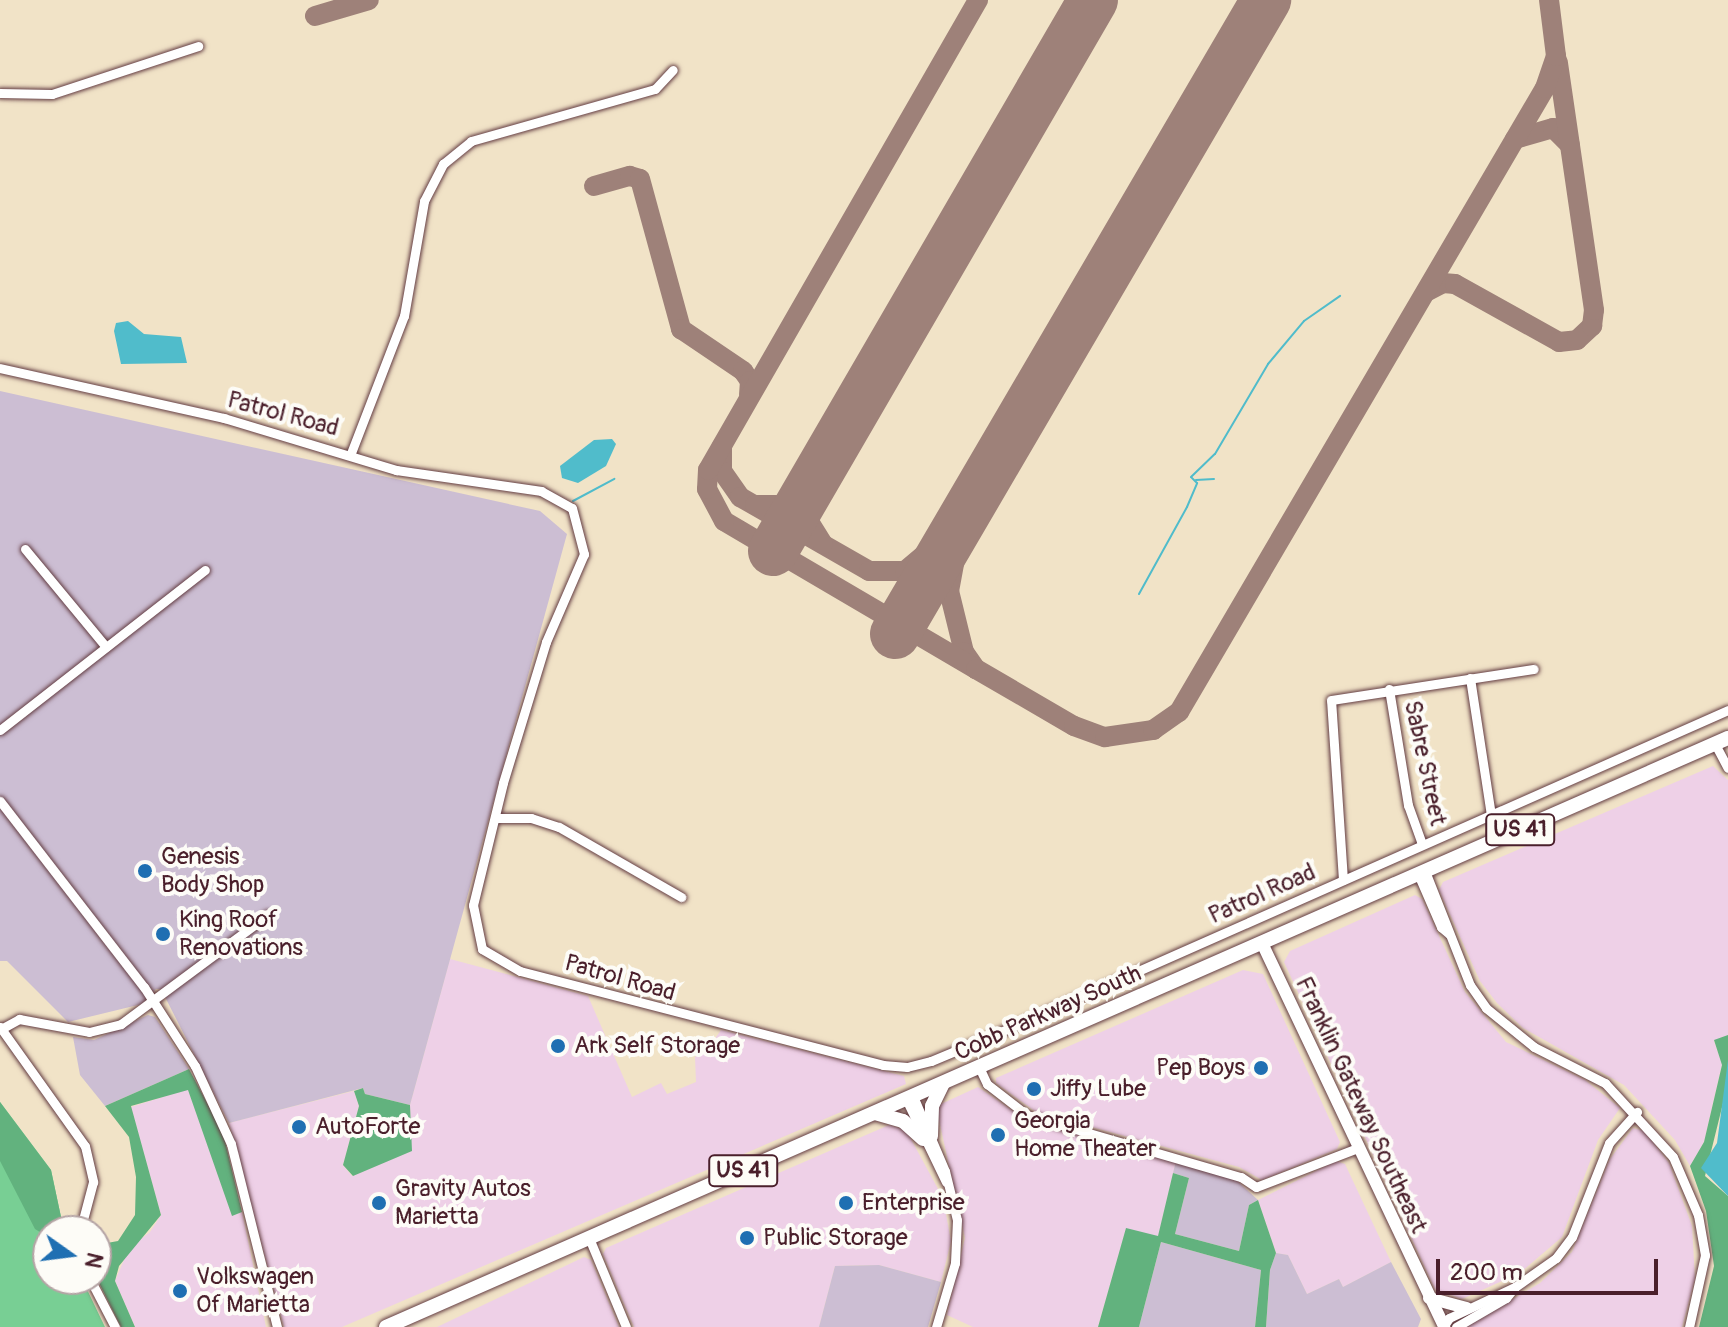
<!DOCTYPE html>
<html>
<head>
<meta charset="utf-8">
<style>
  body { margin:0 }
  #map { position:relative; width:1728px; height:1327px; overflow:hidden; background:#f1e3c7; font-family:Pangolin,sans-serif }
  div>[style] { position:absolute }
  .built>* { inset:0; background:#eed0e7 }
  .industrial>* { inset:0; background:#ccbed3 }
  .green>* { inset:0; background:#78cf94 }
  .forest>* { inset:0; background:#62b27e }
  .water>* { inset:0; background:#50bccb }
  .stream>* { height:2px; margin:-1px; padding:0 1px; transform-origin:1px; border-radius:1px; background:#50bccb }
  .taxiway>* { height:20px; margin:-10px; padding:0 10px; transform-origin:10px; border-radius:10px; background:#9e8179 }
  .runway>* { height:50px; margin:-25px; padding:0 25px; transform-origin:25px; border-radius:25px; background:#9e8179 }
  .roads { filter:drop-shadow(0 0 2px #633c42) drop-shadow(0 0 2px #633c42) }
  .street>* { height:9px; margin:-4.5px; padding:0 4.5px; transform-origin:4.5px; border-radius:4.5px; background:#fff }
  .secondary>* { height:12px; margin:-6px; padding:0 6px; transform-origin:6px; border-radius:6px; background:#fff }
  .primary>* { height:14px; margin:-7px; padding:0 7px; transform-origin:7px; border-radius:7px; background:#fff }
  .dots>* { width:22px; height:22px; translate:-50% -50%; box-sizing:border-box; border:4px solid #fdfcf7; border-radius:50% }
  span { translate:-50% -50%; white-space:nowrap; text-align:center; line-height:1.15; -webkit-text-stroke:8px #fdfcf7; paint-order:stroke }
  .shield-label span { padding:2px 6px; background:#fdfcf7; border:2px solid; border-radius:6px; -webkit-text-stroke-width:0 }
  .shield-label { font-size:22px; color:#4a1f2b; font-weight:700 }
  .street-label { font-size:24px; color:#4a1f2b }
  .poi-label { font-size:24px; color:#4a1f2b }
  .left { translate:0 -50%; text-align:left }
  .right { translate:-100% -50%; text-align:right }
  .north { position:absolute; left:32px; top:1215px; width:80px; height:80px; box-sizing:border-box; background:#fdfcf7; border:2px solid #b5a4a5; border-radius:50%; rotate:104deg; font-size:22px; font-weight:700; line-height:32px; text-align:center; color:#4a1f2b }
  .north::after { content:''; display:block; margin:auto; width:28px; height:36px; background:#1f6fb2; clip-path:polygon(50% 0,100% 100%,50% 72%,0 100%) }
  .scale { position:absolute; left:1436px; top:1259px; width:222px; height:36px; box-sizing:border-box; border:4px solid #4a1f2b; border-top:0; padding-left:10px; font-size:24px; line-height:28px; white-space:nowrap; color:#4a1f2b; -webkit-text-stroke:6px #fdfcf7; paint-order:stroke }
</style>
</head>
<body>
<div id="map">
  <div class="built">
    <div style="clip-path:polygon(1713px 766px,1728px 780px,1728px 1035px,1714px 1041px,1722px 1064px,1704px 1142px,1690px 1166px,1675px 1140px,1624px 1085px,1523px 1028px,1497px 1003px,1480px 981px,1439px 890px,1443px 882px)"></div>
    <div style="clip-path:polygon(1415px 895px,1422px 899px,1465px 992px,1506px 1042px,1585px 1080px,1620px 1108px,1598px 1140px,1562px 1237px,1520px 1273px,1462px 1299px,1435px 1289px,1284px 962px,1290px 951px)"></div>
    <div style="clip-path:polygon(450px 959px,588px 996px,632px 1097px,661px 1083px,667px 1094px,696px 1082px,695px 1057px,708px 1049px,721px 1030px,904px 1076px,906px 1084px,342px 1327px,284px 1327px,229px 1123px,354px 1091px,359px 1106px,343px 1165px,352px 1176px,411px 1151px,410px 1105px)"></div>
    <div style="clip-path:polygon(1243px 970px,1263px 974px,1340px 1142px,1337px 1149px,1262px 1180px,1239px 1167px,1036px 1112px,996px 1083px,996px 1078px)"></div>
    <div style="clip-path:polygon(978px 1087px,1026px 1120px,1176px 1161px,1158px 1237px,1126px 1229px,1098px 1327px,973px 1327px,947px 1315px,965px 1238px,937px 1111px,941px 1104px)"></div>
    <div style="clip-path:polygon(188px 1089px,232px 1215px,242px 1212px,266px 1327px,135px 1327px,115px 1281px,129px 1248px,150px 1232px,161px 1215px,131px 1107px)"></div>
    <div style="clip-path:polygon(889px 1125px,906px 1130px,943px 1198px,951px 1241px,941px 1282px,879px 1265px,835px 1266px,819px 1327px,634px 1327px,603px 1254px,606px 1248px)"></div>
    <div style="clip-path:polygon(1633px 1128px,1644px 1131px,1669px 1163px,1692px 1226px,1695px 1278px,1682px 1327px,1466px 1327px,1540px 1283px,1572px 1252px,1610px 1159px)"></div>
    <div style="clip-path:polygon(1336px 1161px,1345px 1164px,1391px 1262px,1343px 1287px,1339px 1279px,1307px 1294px,1288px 1255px,1276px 1253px,1258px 1200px)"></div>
    <div style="clip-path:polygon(584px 1257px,591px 1260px,619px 1327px,437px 1327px)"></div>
  </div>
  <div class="industrial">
    <div style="clip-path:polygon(0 391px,540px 511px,567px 534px,410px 1105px,365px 1094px,363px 1088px,229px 1123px,161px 989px,156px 989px,142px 1004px,68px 1022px,7px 961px,0 961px)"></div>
    <div style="clip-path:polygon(148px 1015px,155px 1017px,189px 1069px,105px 1106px,80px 1075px,73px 1037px,94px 1040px)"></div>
    <div style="clip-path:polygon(1176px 1161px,1235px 1179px,1258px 1200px,1249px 1205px,1239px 1251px,1175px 1234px,1189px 1178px,1173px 1173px)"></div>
    <div style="clip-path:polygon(1161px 1242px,1261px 1270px,1255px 1327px,1139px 1327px)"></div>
    <div style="clip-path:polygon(1276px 1253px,1288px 1255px,1307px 1294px,1339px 1279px,1343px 1287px,1391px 1262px,1421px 1319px,1418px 1327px,1266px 1327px,1270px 1270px)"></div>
    <div style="clip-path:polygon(879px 1265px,941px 1282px,928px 1327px,819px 1327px,835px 1266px)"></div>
  </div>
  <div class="green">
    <div style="clip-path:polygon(0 1102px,51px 1170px,64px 1231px,48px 1231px,48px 1279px,82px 1279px,105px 1327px,0 1327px)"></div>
  </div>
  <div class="forest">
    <div style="clip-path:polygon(1728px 1035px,1728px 1083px,1705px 1176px,1728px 1196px,1728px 1327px,1699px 1327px,1714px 1266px,1706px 1211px,1690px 1166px,1704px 1142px,1722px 1065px,1714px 1040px)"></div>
    <div style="clip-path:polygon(189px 1069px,223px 1133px,242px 1212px,232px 1216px,188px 1090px,131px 1106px,161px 1215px,119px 1266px,115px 1281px,135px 1327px,121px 1327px,96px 1277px,96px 1245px,118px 1241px,135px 1215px,136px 1177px,129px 1137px,105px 1106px)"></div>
    <div style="clip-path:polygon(363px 1088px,365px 1094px,410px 1105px,412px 1151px,353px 1176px,343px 1165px,359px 1106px,354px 1091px)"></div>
    <div style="clip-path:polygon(0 1102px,51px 1170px,64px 1231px,48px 1231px,48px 1237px,35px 1229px,0 1161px)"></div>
    <div style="clip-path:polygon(1173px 1173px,1189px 1178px,1175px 1234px,1239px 1251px,1249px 1205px,1258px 1200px,1276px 1253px,1270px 1270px,1266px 1327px,1255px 1327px,1261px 1270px,1161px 1242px,1139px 1327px,1098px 1327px,1126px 1228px,1158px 1236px)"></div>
  </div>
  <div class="water">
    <div style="clip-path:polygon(128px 321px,144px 334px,181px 337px,187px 363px,121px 364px,114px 331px,116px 323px)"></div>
    <div style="clip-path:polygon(612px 439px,616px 444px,606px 466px,578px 483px,562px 478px,560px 466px,594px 440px)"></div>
    <div style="clip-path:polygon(1728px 1060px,1728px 1196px,1701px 1168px,1717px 1143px)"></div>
  </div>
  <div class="stream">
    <div style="left:1196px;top:480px;width:18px;rotate:-3deg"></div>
    <div style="left:573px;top:501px;width:47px;rotate:-28.2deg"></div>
    <div style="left:1139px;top:594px;width:99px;rotate:-61.1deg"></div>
    <div style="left:1187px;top:507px;width:26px;rotate:-67deg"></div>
    <div style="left:1197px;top:483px;width:8px;rotate:-135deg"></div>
    <div style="left:1191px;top:477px;width:33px;rotate:-44deg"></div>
    <div style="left:1215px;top:454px;width:104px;rotate:-59.5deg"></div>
    <div style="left:1268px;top:364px;width:56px;rotate:-50.1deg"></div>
    <div style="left:1304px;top:321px;width:44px;rotate:-34.8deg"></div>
  </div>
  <div class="taxiway">
    <div style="left:315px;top:16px;width:56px;rotate:-16.5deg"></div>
    <div style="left:1515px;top:139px;width:40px;rotate:-16deg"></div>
    <div style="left:1553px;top:128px;width:24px;rotate:45deg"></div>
    <div style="left:594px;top:186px;width:37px;rotate:-16deg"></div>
    <div style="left:630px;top:176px;width:10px;rotate:17deg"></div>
    <div style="left:640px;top:179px;width:156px;rotate:74.7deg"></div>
    <div style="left:681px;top:329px;width:75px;rotate:34.1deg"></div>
    <div style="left:743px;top:371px;width:12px;rotate:55deg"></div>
    <div style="left:750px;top:381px;width:14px;rotate:94deg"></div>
    <div style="left:1426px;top:292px;width:19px;rotate:-28deg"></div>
    <div style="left:1443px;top:283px;width:12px;rotate:5deg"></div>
    <div style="left:1455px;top:284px;width:119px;rotate:29.1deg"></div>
    <div style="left:1559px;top:342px;width:18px;rotate:-6deg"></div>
    <div style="left:1577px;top:340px;width:21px;rotate:-43deg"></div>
    <div style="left:1592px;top:326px;width:16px;rotate:-83deg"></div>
    <div style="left:1594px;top:310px;width:251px;rotate:-98.3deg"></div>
    <div style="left:722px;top:446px;width:25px;rotate:90deg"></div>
    <div style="left:722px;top:471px;width:32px;rotate:55deg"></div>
    <div style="left:740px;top:497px;width:149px;rotate:29.8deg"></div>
    <div style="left:869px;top:571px;width:36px"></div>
    <div style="left:905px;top:571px;width:68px;rotate:-40.2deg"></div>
    <div style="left:812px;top:485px;width:35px;rotate:97deg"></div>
    <div style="left:808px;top:520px;width:28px;rotate:58deg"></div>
    <div style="left:755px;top:505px;width:29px"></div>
    <div style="left:784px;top:505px;width:34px;rotate:-36deg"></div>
    <div style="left:962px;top:521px;width:71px;rotate:100.5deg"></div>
    <div style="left:949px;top:591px;width:63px;rotate:76.2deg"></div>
    <div style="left:964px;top:652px;width:21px;rotate:55deg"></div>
    <div style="left:976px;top:669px;width:292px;rotate:-149.6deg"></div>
    <div style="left:724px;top:521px;width:36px;rotate:-118deg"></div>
    <div style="left:707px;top:489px;width:19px;rotate:-87deg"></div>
    <div style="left:708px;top:470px;width:542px;rotate:-60.12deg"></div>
    <div style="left:976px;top:669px;width:113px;rotate:30.2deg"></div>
    <div style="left:1074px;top:726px;width:33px;rotate:20deg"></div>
    <div style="left:1105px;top:737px;width:49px;rotate:-8.3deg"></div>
    <div style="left:1153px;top:730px;width:32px;rotate:-35deg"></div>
    <div style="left:1179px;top:712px;width:723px;rotate:-59.61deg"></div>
    <div style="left:1545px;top:88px;width:34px;rotate:-71deg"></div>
    <div style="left:1556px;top:56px;width:56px;rotate:-97.1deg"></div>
  </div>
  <div class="runway">
    <div style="left:773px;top:551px;width:637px;rotate:-59.85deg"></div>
    <div style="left:895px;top:634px;width:735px;rotate:-59.66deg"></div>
  </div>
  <div class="roads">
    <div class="street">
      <div style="left:0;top:93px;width:52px;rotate:1.1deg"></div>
      <div style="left:52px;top:94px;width:154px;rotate:-18.2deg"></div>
      <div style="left:0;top:368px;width:230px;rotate:12.6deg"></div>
      <div style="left:224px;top:418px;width:180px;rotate:16.8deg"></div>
      <div style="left:396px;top:470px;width:147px;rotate:8.2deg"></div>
      <div style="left:541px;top:491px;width:35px;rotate:29deg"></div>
      <div style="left:572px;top:508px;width:48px;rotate:75.4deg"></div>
      <div style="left:584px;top:554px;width:96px;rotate:113.4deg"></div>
      <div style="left:546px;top:642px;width:147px;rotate:107deg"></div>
      <div style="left:503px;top:783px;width:126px;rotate:103.8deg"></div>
      <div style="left:473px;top:905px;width:45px;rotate:78.4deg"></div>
      <div style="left:482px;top:949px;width:44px;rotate:30.1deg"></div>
      <div style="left:520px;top:971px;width:375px;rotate:14.5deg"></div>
      <div style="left:883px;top:1065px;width:24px;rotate:5deg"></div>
      <div style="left:907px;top:1067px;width:25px;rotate:-14deg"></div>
      <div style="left:931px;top:1061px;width:73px;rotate:-22.7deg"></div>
      <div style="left:998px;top:1033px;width:798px;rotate:-23.87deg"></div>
      <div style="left:351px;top:453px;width:147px;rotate:-68.9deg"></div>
      <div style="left:404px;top:316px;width:117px;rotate:-80.1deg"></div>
      <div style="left:424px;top:201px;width:42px;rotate:-62.8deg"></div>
      <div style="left:443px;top:164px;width:36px;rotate:-39deg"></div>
      <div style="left:471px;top:141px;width:191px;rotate:-15.8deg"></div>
      <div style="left:655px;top:89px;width:26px;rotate:-47deg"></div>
      <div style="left:25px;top:549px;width:127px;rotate:50.4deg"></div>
      <div style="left:1470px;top:678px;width:139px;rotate:81.3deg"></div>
      <div style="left:1389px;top:689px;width:118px;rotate:80.7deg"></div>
      <div style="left:1408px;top:805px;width:41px;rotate:70.3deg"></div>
      <div style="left:0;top:730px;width:260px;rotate:-38deg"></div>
      <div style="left:1715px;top:744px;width:27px;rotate:62deg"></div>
      <div style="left:0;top:801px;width:235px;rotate:52.3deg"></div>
      <div style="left:144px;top:987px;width:94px;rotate:57.2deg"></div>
      <div style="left:195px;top:1066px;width:86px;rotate:65.2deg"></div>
      <div style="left:231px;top:1144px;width:189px;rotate:75.9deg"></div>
      <div style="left:495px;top:818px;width:36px"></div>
      <div style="left:531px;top:818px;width:29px;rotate:18deg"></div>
      <div style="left:559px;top:827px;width:141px;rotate:29.8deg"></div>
      <div style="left:1425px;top:871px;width:123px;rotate:68.5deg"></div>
      <div style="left:1470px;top:985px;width:28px;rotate:55deg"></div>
      <div style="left:1486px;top:1008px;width:62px;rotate:39.1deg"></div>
      <div style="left:1534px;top:1047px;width:80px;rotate:26.9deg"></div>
      <div style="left:1605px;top:1083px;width:100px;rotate:47.4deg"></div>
      <div style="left:1673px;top:1157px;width:63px;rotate:66.7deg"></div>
      <div style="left:1698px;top:1215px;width:41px;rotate:80.1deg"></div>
      <div style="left:1705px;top:1255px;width:74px;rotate:102.5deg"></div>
      <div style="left:1418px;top:874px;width:58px;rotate:66.5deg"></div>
      <div style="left:1441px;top:927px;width:11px;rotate:41deg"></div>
      <div style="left:1343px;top:880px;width:180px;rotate:-93.8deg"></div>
      <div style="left:1331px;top:700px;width:205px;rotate:-8.7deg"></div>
      <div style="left:0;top:1027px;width:146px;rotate:54.5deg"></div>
      <div style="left:85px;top:1146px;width:37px;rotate:77deg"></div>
      <div style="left:93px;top:1182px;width:51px;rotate:104.9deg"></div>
      <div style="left:1px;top:1029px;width:21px;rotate:-29deg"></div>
      <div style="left:19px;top:1019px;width:71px;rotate:10.5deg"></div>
      <div style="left:89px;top:1032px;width:33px;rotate:-14deg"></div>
      <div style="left:121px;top:1024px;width:183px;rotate:-36.6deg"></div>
      <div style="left:979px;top:1067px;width:19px;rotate:65deg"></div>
      <div style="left:987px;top:1084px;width:51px;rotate:37.8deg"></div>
      <div style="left:1027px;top:1115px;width:223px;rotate:16.2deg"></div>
      <div style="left:1241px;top:1177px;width:18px;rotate:34deg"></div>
      <div style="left:1256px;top:1187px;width:106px;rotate:-21deg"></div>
      <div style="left:913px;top:1096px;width:82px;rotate:66.9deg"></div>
      <div style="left:945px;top:1171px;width:50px;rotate:76.2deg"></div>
      <div style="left:957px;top:1220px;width:43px;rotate:92.7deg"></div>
      <div style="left:955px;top:1263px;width:67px;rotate:106.5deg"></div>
      <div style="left:906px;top:1099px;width:92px;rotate:64.3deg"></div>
      <div style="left:589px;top:1238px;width:96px;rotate:67.4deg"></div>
      <div style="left:90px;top:1279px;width:54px;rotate:62.5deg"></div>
      <div style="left:1443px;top:1327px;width:11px;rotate:-56deg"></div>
      <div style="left:1449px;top:1318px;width:73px;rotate:-25.2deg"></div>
      <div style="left:1515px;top:1287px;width:50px;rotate:-35.3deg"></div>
      <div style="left:1556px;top:1258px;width:26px;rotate:-53deg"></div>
      <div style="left:1572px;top:1237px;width:101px;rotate:-68.5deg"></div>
      <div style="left:1609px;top:1143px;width:42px;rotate:-47.9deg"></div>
      <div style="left:1456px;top:1327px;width:58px;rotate:-30.1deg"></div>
      <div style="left:1506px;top:1298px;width:14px;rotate:-51deg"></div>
    </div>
    <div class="secondary">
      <div style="left:1262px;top:943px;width:425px;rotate:64.6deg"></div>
      <div style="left:1429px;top:1298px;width:39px;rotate:15deg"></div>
    </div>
    <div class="primary">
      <div style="left:875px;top:1113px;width:29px;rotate:16deg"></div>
      <div style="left:903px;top:1121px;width:27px;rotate:42deg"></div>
      <div style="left:931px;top:1136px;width:30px;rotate:-88deg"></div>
      <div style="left:932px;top:1106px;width:25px;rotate:-64deg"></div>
      <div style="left:386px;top:1327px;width:1466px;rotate:-23.7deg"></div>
    </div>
  </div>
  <div class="dots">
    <div style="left:145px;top:871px;background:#1f6fb2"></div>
    <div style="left:163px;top:934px;background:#1f6fb2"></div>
    <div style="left:558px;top:1046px;background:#1f6fb2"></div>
    <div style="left:1261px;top:1068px;background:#1f6fb2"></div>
    <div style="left:1034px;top:1089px;background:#1f6fb2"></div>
    <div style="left:299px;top:1127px;background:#1f6fb2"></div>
    <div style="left:998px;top:1135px;background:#1f6fb2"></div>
    <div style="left:379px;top:1203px;background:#1f6fb2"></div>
    <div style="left:846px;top:1203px;background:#1f6fb2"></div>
    <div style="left:747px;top:1238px;background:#1f6fb2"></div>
    <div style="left:180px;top:1291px;background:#1f6fb2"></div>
  </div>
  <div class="shield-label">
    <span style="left:1520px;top:830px">US 41</span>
    <span style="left:743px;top:1171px">US 41</span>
  </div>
  <div class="street-label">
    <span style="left:283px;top:414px;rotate:15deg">Patrol Road</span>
    <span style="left:1425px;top:763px;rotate:78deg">Sabre Street</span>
    <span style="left:1262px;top:894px;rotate:-24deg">Patrol Road</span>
    <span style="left:620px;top:978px;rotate:16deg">Patrol Road</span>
    <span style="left:1048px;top:1013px;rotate:-24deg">Cobb Parkway South</span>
    <span style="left:1361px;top:1105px;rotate:65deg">Franklin Gateway Southeast</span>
  </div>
  <div class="poi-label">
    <span class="left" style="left:161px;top:871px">Genesis<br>Body Shop</span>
    <span class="left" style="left:179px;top:934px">King Roof<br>Renovations</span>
    <span class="left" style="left:574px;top:1046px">Ark Self Storage</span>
    <span class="right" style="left:1245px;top:1068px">Pep Boys</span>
    <span class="left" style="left:1050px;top:1089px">Jiffy Lube</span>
    <span class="left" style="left:1014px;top:1135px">Georgia<br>Home Theater</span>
    <span class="left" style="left:315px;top:1127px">AutoForte</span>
    <span class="left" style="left:395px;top:1203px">Gravity Autos<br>Marietta</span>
    <span class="left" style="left:862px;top:1203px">Enterprise</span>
    <span class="left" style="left:763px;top:1238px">Public Storage</span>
    <span class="left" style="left:196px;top:1291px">Volkswagen<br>Of Marietta</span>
  </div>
  <div class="north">N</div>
  <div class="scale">200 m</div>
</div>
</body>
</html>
